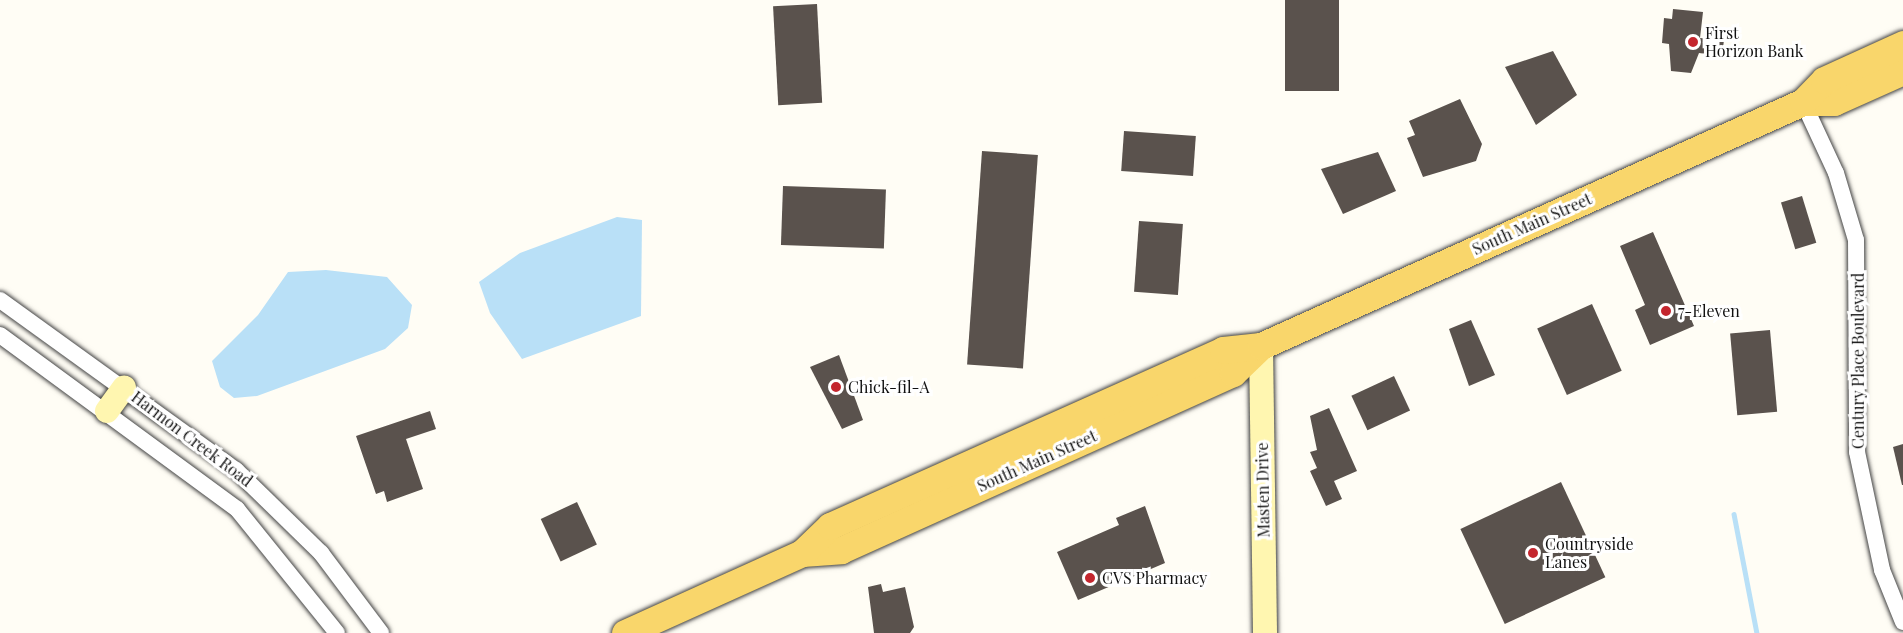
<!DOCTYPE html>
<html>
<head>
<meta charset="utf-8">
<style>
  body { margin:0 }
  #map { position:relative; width:1903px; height:633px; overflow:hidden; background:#fffdf5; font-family:"Playfair Display",serif }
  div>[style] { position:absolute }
  .water>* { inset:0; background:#b9e0f7 }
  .stream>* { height:4.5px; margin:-2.25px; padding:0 2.25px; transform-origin:2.25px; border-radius:2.25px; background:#b9e0f7 }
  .building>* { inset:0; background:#5a524d; transform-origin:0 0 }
  .roads { filter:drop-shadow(0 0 2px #444) drop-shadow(0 0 2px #444) }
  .street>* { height:16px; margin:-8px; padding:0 8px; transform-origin:8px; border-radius:8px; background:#fff }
  .secondary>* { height:24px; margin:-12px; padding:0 12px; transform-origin:12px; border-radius:12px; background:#fff6b0 }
  .primary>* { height:27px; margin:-13.5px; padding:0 13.5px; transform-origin:13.5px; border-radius:13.5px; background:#f9d66b }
  .dots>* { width:16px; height:16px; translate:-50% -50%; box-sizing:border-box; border:3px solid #fff; border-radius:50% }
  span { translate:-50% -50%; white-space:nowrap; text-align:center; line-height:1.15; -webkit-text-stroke:6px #fff; paint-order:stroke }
  .poi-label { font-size:16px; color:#111 }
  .left { translate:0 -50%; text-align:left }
  .street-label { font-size:16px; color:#111 }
</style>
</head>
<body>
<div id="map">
  <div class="water">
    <div style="clip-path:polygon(617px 217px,642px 220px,641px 316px,522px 359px,490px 313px,479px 282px,520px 253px)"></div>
    <div style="clip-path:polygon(326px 270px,387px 277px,412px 305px,408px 328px,385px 349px,257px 396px,234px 398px,220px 387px,212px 361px,258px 315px,288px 272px)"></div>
  </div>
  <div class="stream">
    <div style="left:1734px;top:514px;width:121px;rotate:79.1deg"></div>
  </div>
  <div class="building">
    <div style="left:1285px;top:0;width:54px;height:91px"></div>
    <div style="left:817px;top:4px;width:99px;height:44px;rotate:87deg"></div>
    <div style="clip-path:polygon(1673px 9px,1703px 12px,1700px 38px,1724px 40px,1722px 56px,1699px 53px,1691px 73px,1671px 71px,1669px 44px,1662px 43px,1664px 18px,1672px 19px)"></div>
    <div style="clip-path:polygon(1553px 51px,1577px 95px,1536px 125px,1505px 67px)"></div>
    <div style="clip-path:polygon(1460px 99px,1482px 144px,1476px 161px,1423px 177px,1407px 138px,1415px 135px,1409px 121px)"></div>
    <div style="left:1124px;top:131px;width:72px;height:40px;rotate:4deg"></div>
    <div style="left:982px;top:151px;width:56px;height:214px;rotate:4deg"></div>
    <div style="clip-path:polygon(1378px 152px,1396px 191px,1343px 214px,1321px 169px)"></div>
    <div style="left:783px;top:186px;width:103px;height:59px;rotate:2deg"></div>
    <div style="left:1802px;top:196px;width:49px;height:22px;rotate:73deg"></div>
    <div style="left:1139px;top:221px;width:44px;height:71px;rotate:4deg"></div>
    <div style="clip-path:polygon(1653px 232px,1694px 326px,1650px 345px,1635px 310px,1645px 305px,1620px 246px)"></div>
    <div style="left:1592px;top:304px;width:73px;height:60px;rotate:66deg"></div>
    <div style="clip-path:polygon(1471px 320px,1495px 375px,1469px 386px,1449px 329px)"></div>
    <div style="left:1770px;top:330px;width:82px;height:40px;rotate:85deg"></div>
    <div style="clip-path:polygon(839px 355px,863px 420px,842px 429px,810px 367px)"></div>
    <div style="left:1394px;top:376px;width:38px;height:47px;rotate:65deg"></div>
    <div style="clip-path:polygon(1329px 408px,1357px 471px,1334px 481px,1342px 499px,1326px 506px,1310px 471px,1317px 468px,1310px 452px,1317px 450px,1310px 416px)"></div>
    <div style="clip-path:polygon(430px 411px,436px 429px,406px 439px,423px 489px,387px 502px,384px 491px,376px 494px,356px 436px)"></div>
    <div style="clip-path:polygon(1903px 444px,1903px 485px,1902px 485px,1893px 447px)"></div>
    <div style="left:1561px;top:482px;width:105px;height:111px;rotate:65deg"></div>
    <div style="left:577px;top:502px;width:47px;height:40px;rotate:65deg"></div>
    <div style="clip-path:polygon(1145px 506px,1165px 563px,1078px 600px,1057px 552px,1119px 525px,1116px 518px)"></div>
    <div style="clip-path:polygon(881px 584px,883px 592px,905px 587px,914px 627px,910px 633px,874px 633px,868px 587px)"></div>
  </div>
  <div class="roads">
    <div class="street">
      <div style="left:1803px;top:102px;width:78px;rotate:65.1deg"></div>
      <div style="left:1836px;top:173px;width:70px;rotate:73.4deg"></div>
      <div style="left:1856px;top:240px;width:212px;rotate:89.7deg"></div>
      <div style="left:1857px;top:452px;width:121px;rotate:78deg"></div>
      <div style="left:1882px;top:570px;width:56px;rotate:68deg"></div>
      <div style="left:0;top:300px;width:291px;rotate:35.8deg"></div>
      <div style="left:236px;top:470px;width:119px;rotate:44.3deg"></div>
      <div style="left:321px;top:553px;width:100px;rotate:53.1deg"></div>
      <div style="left:0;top:335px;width:294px;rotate:36.3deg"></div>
      <div style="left:237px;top:509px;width:159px;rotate:51.1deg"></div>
    </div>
    <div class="secondary">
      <div style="left:1261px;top:346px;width:287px;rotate:89.2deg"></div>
      <div style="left:107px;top:411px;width:29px;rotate:-54deg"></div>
    </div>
    <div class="primary">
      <div style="left:1803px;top:102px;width:31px"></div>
      <div style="left:1834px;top:102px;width:76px;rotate:-24.2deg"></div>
      <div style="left:802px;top:553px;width:39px;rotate:-4deg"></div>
      <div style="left:841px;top:550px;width:430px;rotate:-24.3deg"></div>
      <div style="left:1233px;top:373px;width:39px;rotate:-44deg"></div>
      <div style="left:625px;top:633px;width:194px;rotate:-24.3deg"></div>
      <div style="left:802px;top:553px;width:39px;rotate:-44deg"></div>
      <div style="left:830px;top:526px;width:431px;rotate:-24.1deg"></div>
      <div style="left:1223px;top:350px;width:38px;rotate:-6deg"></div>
      <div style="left:1261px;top:346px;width:594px;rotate:-24.24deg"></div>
      <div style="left:1803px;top:102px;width:30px;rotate:-46deg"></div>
      <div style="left:1824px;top:80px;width:87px;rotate:-24.5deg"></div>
    </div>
  </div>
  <div class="dots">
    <div style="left:1693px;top:42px;background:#c4262e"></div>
    <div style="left:1666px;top:311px;background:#c4262e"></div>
    <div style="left:836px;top:387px;background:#c4262e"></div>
    <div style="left:1533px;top:553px;background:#c4262e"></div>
    <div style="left:1090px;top:578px;background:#c4262e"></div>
  </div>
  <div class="poi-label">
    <span class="left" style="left:1705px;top:42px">First<br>Horizon Bank</span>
    <span class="left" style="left:1678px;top:311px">7-Eleven</span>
    <span class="left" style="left:848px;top:387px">Chick-fil-A</span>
    <span class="left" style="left:1545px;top:553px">Countryside<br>Lanes</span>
    <span class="left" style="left:1102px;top:578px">CVS Pharmacy</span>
  </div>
  <div class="street-label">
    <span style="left:1532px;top:224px;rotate:-24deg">South Main Street</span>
    <span style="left:1858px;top:361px;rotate:-90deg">Century Place Boulevard</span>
    <span style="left:192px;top:439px;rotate:37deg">Harmon Creek Road</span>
    <span style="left:1037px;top:461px;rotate:-24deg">South Main Street</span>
    <span style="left:1263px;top:490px;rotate:-91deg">Masten Drive</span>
  </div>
</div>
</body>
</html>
